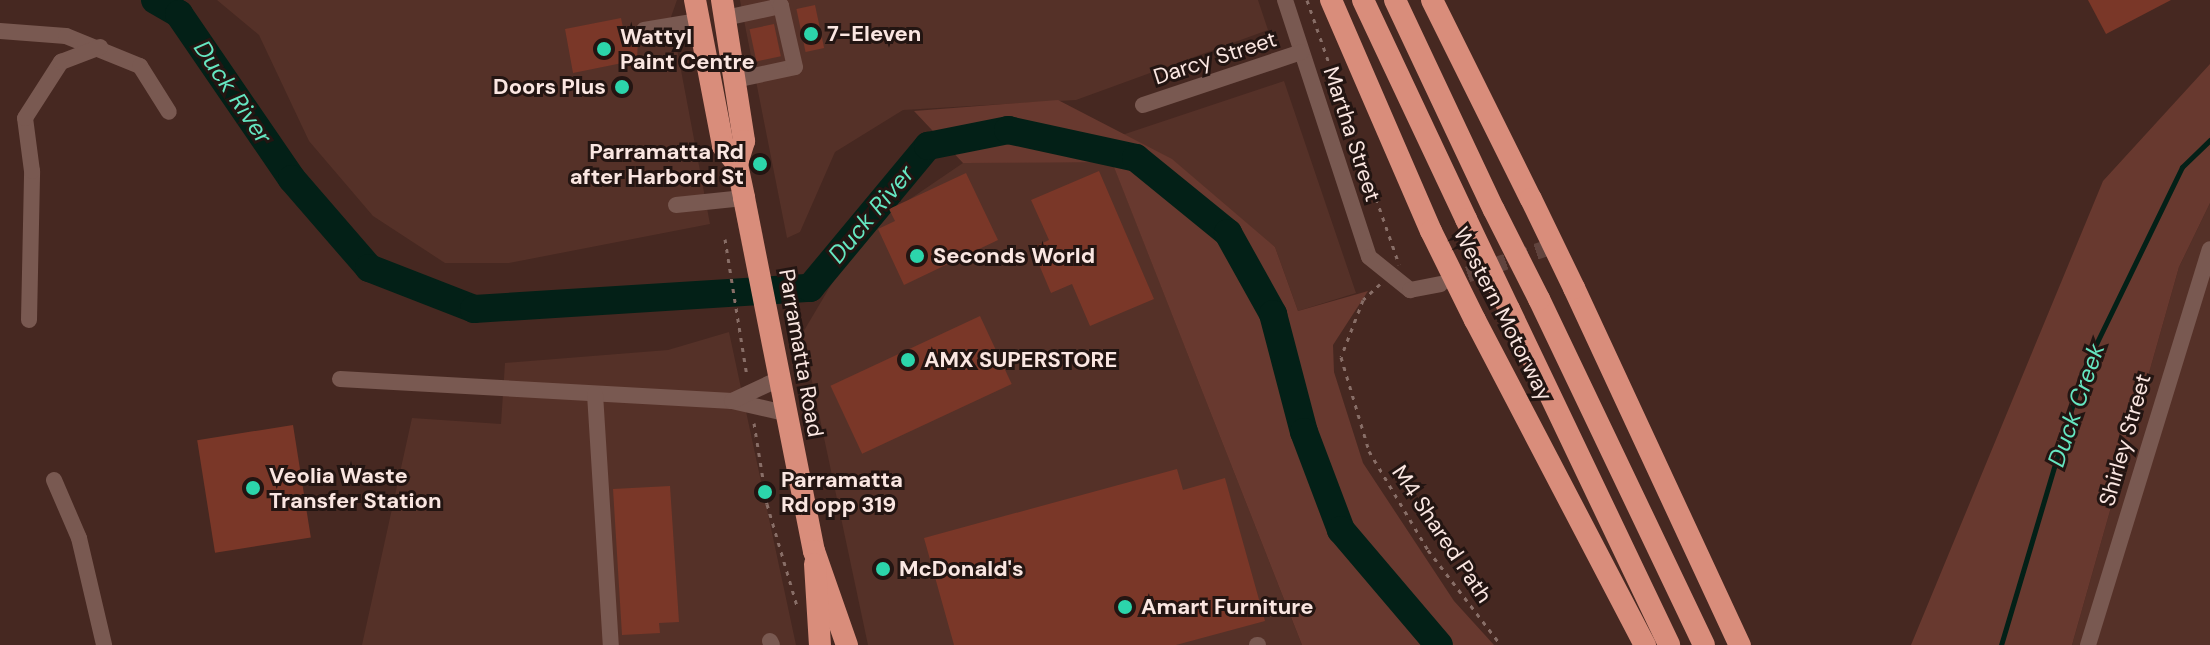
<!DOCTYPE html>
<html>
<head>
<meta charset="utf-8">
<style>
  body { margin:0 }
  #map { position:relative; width:2210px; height:645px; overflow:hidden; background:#462821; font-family:"DM Sans",sans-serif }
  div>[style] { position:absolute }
  .built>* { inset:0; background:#553128 }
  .green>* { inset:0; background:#68392f }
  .stream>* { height:5px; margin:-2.5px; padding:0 2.5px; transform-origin:2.5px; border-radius:2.5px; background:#032017 }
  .river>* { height:28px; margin:-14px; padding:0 14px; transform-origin:14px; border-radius:14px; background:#032017 }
  .building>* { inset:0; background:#7a3728; transform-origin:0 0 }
  .minor-tunnel>* { height:16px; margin-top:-8px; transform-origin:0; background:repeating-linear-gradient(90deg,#61443e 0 16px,transparent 0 24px) }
  .path>* { height:3px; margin-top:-1.5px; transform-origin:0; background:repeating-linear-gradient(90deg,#886e67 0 4px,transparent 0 10px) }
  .minor>* { height:16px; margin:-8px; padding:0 8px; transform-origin:8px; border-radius:8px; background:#795951 }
  .highway>* { height:22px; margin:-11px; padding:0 11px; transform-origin:11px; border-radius:11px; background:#d98d7b }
  .highway-bridge>* { height:22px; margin:-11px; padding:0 11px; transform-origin:11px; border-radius:11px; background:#d98d7b }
  .dots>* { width:22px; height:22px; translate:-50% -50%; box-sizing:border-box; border:4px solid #231512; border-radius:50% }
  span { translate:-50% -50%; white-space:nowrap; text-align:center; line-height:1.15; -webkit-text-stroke:6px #231512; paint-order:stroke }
  .poi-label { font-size:22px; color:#fae6e1; font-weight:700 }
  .left { translate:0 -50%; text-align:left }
  .right { translate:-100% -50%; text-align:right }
  .street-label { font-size:22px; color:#fae6e1 }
  .water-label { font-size:24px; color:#65e6c1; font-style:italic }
</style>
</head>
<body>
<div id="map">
  <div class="built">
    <div style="clip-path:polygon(217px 0,677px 0,671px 17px,710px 224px,509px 263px,445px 263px,373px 216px,309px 141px,259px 35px)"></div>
    <div style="clip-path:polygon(740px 0,1258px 0,1268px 30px,1076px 100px,903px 110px,835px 152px,800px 232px,787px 238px)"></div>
    <div style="clip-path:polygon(1284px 81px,1356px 293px,1298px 311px,1275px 247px,1116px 137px)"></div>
    <div style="clip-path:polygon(1112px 161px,1302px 645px,868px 645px,802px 334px,863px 231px,963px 163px)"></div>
    <div style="clip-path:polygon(2210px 203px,2210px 645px,2072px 645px,2179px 267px)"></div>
    <div style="clip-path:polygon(729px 332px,796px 645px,362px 645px,412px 418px,501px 424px,505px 363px,668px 350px)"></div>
  </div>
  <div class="green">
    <div style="clip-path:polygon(2210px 64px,2210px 203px,2179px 267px,2072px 645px,1911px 645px,2103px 181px)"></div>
    <div style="clip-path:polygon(1058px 100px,1172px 159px,1275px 247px,1298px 311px,1368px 291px,1333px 345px,1334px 372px,1363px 463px,1454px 601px,1494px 645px,1302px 645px,1112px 162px,963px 163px,914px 111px)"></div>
  </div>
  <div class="stream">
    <div style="left:2001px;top:645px;width:284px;rotate:-73.4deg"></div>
    <div style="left:2082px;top:373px;width:229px;rotate:-64.1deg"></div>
    <div style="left:2182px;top:167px;width:39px;rotate:-44deg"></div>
  </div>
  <div class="river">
    <div style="left:155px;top:0;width:28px;rotate:30deg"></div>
    <div style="left:179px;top:14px;width:200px;rotate:55.6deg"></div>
    <div style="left:292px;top:179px;width:118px;rotate:49.1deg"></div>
    <div style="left:369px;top:268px;width:113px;rotate:21.3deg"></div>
    <div style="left:474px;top:309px;width:337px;rotate:-3.6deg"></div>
    <div style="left:810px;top:288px;width:185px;rotate:-50.3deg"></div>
    <div style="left:928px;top:146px;width:82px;rotate:-11.3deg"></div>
    <div style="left:1008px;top:130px;width:131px;rotate:12.3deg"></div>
    <div style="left:1136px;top:158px;width:119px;rotate:39.2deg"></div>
    <div style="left:1228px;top:233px;width:93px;rotate:60.9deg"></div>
    <div style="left:1273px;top:314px;width:122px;rotate:75.3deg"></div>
    <div style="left:1304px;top:432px;width:105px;rotate:69.3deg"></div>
    <div style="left:1341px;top:530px;width:151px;rotate:49.6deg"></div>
  </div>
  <div class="building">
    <div style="clip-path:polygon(2088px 0,2171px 0,2106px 34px)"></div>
    <div style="left:815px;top:5px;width:44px;height:19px;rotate:78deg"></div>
    <div style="clip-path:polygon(621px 18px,626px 42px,638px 40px,637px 60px,573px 73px,565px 29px)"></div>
    <div style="left:774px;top:24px;width:33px;height:25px;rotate:78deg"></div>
    <div style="clip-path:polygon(1099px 171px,1154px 299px,1090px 326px,1072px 284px,1051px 293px,1032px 248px,1049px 240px,1031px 200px)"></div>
    <div style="clip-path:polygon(966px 173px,998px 240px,904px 285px,878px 229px,895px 221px,889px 209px)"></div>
    <div style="left:980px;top:316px;width:75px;height:165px;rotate:65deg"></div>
    <div style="left:293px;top:425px;width:114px;height:97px;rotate:81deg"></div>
    <div style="clip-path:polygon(1177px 469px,1183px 490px,1225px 478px,1265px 621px,1176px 645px,954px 645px,924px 538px)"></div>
    <div style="clip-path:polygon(670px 486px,679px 622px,659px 623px,660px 633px,622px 635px,613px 489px)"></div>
  </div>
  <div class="minor-tunnel">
    <div style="left:1445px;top:282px;width:123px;rotate:-18.4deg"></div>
  </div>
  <div class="path">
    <div style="left:1307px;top:0;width:280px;rotate:70.8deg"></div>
    <div style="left:725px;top:239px;width:140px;rotate:80.9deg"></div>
    <div style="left:1380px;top:284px;width:23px;rotate:137deg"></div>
    <div style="left:1363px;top:300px;width:61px;rotate:111.1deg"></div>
    <div style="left:1341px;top:357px;width:98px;rotate:73.4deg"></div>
    <div style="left:1369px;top:451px;width:115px;rotate:59.2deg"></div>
    <div style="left:1428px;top:550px;width:120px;rotate:52.5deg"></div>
    <div style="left:754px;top:423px;width:82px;rotate:80.9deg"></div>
    <div style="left:767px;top:504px;width:106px;rotate:73.6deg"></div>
  </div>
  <div class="minor">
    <div style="left:1285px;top:0;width:270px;rotate:71.9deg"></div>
    <div style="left:1369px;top:257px;width:53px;rotate:38.8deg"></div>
    <div style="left:1410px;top:290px;width:31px;rotate:-11deg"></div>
    <div style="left:725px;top:18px;width:57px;rotate:-12.1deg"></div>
    <div style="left:781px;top:6px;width:7px;rotate:-117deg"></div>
    <div style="left:644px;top:30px;width:55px;rotate:-9.5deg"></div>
    <div style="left:0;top:31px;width:66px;rotate:4.3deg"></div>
    <div style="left:66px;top:36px;width:80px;rotate:22.1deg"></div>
    <div style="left:140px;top:66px;width:54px;rotate:57.8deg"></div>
    <div style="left:735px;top:80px;width:61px;rotate:-12.2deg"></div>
    <div style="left:795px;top:67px;width:63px;rotate:-102.9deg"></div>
    <div style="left:1143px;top:105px;width:167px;rotate:-18.5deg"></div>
    <div style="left:676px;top:205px;width:68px;rotate:-5.9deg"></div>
    <div style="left:29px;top:320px;width:149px;rotate:-88.8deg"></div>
    <div style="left:32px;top:171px;width:53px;rotate:-97.5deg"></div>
    <div style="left:25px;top:118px;width:67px;rotate:-57.3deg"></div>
    <div style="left:61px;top:62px;width:42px;rotate:-21deg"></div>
    <div style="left:340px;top:379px;width:393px;rotate:3.2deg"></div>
    <div style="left:732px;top:401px;width:54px;rotate:12.8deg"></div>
    <div style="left:595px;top:394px;width:252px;rotate:86.4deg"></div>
    <div style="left:732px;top:401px;width:52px;rotate:-25.1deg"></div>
    <div style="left:54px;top:480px;width:63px;rotate:66.7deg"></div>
    <div style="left:79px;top:538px;width:110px;rotate:76.8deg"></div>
    <div style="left:770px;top:641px;width:4px;rotate:63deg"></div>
    <div style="left:1257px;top:645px;width:1px"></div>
    <div style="left:2088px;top:645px;width:414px;rotate:-72.9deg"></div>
  </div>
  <div class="highway">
    <div style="left:695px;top:0;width:149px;rotate:79.1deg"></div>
    <div style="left:723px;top:146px;width:23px;rotate:52deg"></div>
    <div style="left:737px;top:164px;width:35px;rotate:78deg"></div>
    <div style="left:744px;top:198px;width:360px;rotate:78.8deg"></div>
    <div style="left:814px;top:551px;width:100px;rotate:70.7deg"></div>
    <div style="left:722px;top:0;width:143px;rotate:81.1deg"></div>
    <div style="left:744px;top:141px;width:24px;rotate:107deg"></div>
    <div style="left:1331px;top:0;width:252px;rotate:66.6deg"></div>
    <div style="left:1363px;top:0;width:242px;rotate:64.8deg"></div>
    <div style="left:1395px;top:0;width:232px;rotate:64.8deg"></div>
    <div style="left:1432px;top:0;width:222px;rotate:63.6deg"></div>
    <div style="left:1574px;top:288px;width:394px;rotate:65.1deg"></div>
    <div style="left:1539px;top:299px;width:383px;rotate:64.5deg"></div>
    <div style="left:1509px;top:309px;width:372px;rotate:64.5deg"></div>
    <div style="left:1475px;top:320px;width:367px;rotate:62.4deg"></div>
    <div style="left:815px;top:564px;width:81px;rotate:86.5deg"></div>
  </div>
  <div class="highway-bridge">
    <div style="left:1531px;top:199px;width:99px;rotate:64.2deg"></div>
    <div style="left:1494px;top:210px;width:100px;rotate:63.2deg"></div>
    <div style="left:1466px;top:219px;width:100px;rotate:64.5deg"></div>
    <div style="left:1431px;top:231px;width:99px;rotate:63.7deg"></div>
  </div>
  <div class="dots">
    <div style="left:811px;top:34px;background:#2cd5ab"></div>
    <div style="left:604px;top:49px;background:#2cd5ab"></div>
    <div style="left:622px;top:87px;background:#2cd5ab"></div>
    <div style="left:760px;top:164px;background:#2cd5ab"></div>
    <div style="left:917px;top:256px;background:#2cd5ab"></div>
    <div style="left:908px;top:360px;background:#2cd5ab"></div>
    <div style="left:253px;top:488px;background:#2cd5ab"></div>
    <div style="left:765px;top:492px;background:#2cd5ab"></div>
    <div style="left:883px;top:569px;background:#2cd5ab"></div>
    <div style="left:1125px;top:607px;background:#2cd5ab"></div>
  </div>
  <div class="poi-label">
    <span class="left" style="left:827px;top:34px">7-Eleven</span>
    <span class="left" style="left:620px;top:49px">Wattyl<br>Paint Centre</span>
    <span class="right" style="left:606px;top:87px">Doors Plus</span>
    <span class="right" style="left:744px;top:164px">Parramatta Rd<br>after Harbord St</span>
    <span class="left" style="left:933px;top:256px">Seconds World</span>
    <span class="left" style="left:924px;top:360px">AMX SUPERSTORE</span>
    <span class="left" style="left:269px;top:488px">Veolia Waste<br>Transfer Station</span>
    <span class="left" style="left:781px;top:492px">Parramatta<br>Rd opp 319</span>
    <span class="left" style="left:899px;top:569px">McDonald's</span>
    <span class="left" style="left:1141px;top:607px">Amart Furniture</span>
  </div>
  <div class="street-label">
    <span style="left:1215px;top:58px;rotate:-18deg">Darcy Street</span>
    <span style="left:1352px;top:134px;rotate:72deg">Martha Street</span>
    <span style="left:1503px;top:314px;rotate:63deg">Western Motorway</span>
    <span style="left:801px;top:353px;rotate:80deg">Parramatta Road</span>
    <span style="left:2125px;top:440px;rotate:-74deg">Shirley Street</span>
    <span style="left:1442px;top:534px;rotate:56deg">M4 Shared Path</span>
  </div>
  <div class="water-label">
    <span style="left:233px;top:92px;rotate:56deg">Duck River</span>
    <span style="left:871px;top:214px;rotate:-50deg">Duck River</span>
    <span style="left:2076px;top:405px;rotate:-71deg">Duck Creek</span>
  </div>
</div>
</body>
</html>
